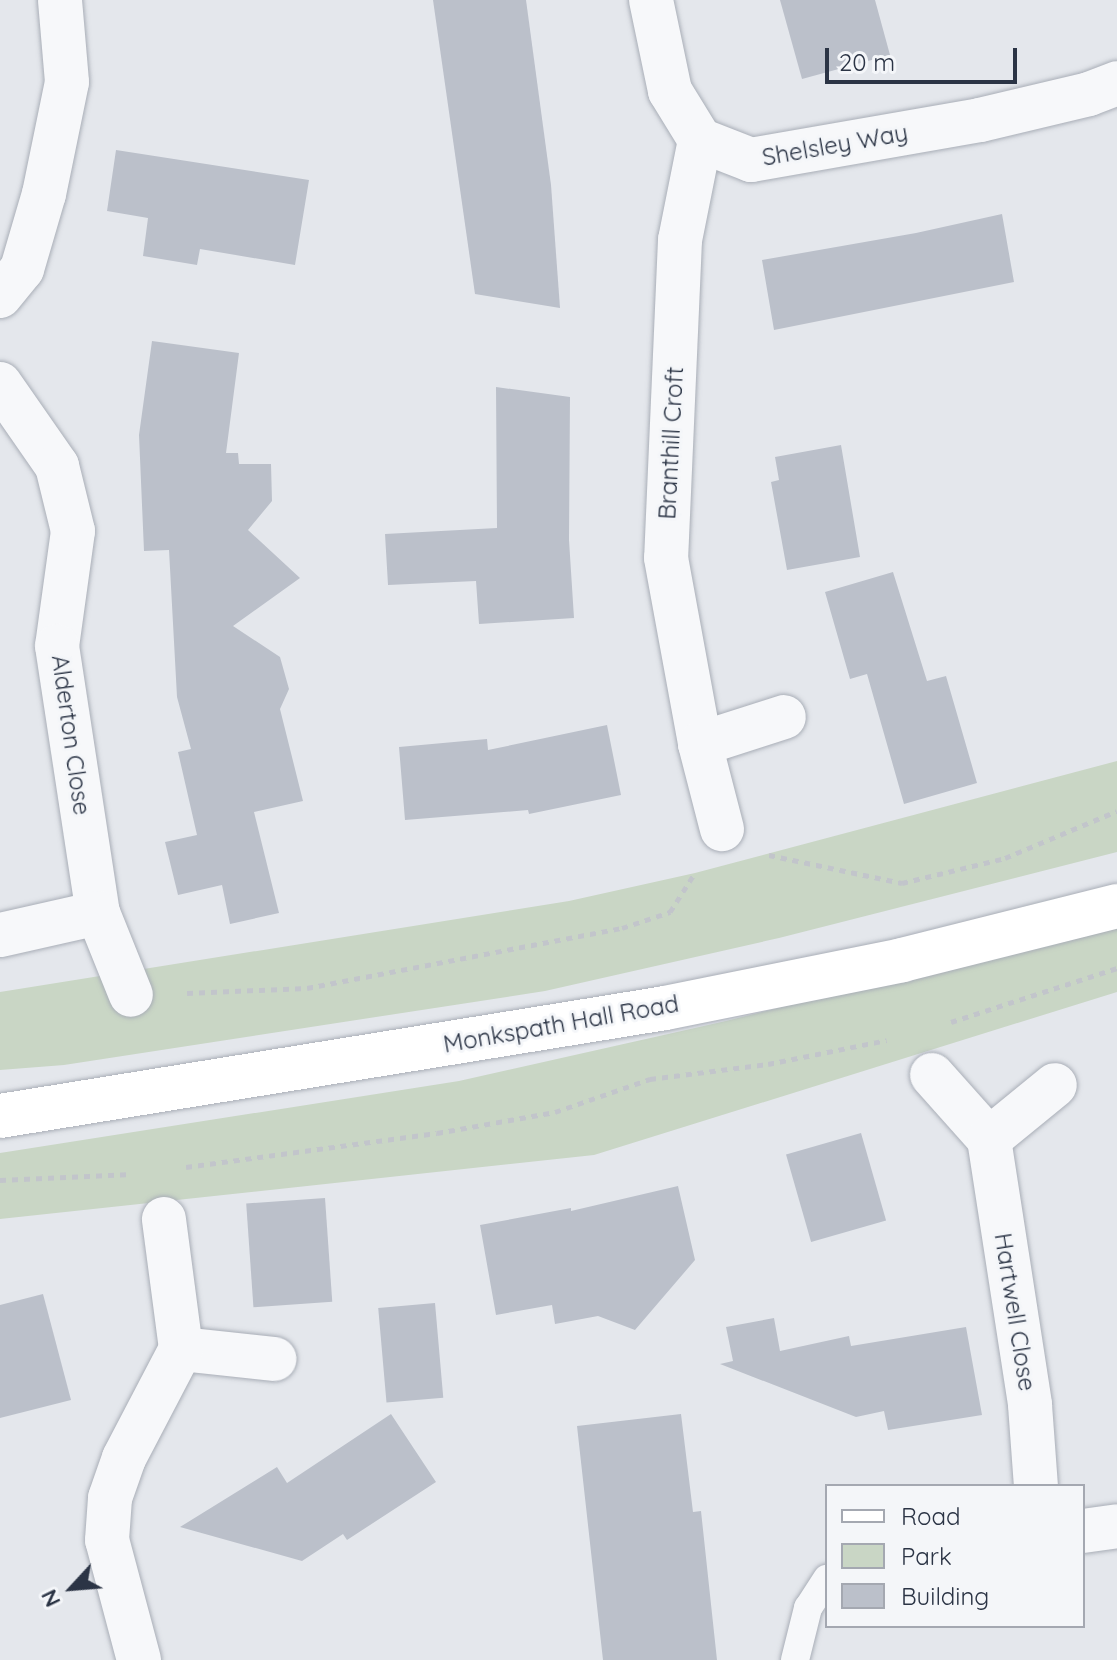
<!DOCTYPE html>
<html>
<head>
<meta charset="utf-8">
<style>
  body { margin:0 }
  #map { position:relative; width:1117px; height:1660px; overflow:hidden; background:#e4e7ec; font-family:Quicksand,sans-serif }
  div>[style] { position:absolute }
  .green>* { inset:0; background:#c9d6c5 }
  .building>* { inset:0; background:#bbc0ca; transform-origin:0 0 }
  .path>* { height:5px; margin-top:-2.5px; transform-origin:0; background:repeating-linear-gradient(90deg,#c2c5cb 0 6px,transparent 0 12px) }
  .roads { filter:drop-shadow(0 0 2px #a9aeb7) drop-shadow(0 0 2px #a9aeb7) }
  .lane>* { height:28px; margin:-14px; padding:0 14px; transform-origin:14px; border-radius:14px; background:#f7f8fa }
  .street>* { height:44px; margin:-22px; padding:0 22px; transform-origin:22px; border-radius:22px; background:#f7f8fa }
  .secondary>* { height:44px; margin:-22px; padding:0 22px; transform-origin:22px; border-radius:22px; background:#fff }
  span { translate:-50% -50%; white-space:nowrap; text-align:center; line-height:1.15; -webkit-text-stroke:6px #f4f6f9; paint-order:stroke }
  .street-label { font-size:24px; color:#2b3445 }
  .legend { position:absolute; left:825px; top:1484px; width:260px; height:144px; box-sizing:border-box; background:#f4f6f9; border:2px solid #a4a8b1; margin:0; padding:10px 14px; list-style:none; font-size:24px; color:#2b3445 }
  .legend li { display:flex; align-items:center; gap:16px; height:40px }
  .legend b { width:40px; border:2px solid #a4a8b1 }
  .north { position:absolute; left:32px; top:1548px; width:80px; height:80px; -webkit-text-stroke:6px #f4f6f9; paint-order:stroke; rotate:244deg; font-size:22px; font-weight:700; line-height:32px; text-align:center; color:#2b3445 }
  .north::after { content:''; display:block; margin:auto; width:28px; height:36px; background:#2b3445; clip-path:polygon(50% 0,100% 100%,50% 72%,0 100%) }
  .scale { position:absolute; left:825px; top:48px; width:192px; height:36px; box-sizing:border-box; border:4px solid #2b3445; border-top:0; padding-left:10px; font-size:24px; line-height:28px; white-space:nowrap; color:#2b3445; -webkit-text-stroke:6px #f4f6f9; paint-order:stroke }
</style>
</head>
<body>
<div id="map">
  <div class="green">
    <div style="clip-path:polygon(1117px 761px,1117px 852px,779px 938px,545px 991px,64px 1065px,0 1070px,0 992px,569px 901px,695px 873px)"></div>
    <div style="clip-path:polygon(1117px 922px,1117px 992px,594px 1155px,0 1219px,0 1153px,459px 1081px,726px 1021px)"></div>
  </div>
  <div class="building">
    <div style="clip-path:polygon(433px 0,526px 0,551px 185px,560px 308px,475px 294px)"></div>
    <div style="clip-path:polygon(780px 0,875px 0,890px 55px,802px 79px)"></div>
    <div style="clip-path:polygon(116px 150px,309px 180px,295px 265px,200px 249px,197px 265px,143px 256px,148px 218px,107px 211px)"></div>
    <div style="clip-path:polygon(1002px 214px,1014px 282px,774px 330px,762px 260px,916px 233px)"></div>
    <div style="clip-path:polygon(152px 341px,239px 353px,226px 453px,238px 453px,239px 464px,271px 464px,272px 501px,248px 530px,300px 578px,233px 626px,280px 657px,289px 689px,280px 709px,303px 801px,254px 812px,279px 913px,230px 924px,222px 885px,178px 895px,165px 842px,197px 835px,178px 752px,191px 749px,177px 697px,169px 550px,144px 551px,139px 435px)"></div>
    <div style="clip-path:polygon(496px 387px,570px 397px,569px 540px,574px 618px,479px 624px,476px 581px,388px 585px,385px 534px,497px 528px)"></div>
    <div style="clip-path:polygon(841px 445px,860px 557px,787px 570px,771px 482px,779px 480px,775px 457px)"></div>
    <div style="clip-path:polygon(893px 572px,927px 681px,946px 676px,977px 783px,904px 804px,867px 674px,850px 679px,825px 592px)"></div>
    <div style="clip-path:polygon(607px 725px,621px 795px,529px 814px,528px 810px,405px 820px,399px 747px,487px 739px,488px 750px)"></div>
    <div style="left:861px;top:1133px;width:91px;height:78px;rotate:74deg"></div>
    <div style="clip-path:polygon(678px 1186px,695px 1260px,635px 1330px,598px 1316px,555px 1324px,552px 1305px,496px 1315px,480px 1225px,571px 1208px,571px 1211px)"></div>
    <div style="left:325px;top:1198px;width:104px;height:79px;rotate:86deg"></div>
    <div style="clip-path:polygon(43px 1294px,71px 1400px,0 1418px,0 1305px)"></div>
    <div style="left:435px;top:1303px;width:95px;height:57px;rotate:85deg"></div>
    <div style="clip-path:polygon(774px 1318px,780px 1351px,849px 1336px,851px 1346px,966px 1327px,982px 1415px,888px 1430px,884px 1411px,856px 1417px,720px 1364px,733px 1361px,726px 1327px)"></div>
    <div style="clip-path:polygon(391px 1414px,436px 1482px,347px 1540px,343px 1534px,302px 1561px,180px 1527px,277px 1467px,287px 1483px)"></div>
    <div style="clip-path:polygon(681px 1414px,693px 1512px,701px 1511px,717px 1660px,603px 1660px,577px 1426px)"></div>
  </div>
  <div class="path">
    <div style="left:769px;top:855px;width:136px;rotate:11.9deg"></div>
    <div style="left:902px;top:883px;width:106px;rotate:-13.6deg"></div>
    <div style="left:1005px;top:858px;width:121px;rotate:-22.8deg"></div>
    <div style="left:187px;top:993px;width:120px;rotate:-2.4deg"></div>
    <div style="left:307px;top:988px;width:321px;rotate:-10.8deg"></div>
    <div style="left:622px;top:928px;width:51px;rotate:-18.4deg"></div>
    <div style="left:670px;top:912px;width:43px;rotate:-57.4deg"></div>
    <div style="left:951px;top:1022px;width:175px;rotate:-18deg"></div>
    <div style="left:186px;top:1167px;width:253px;rotate:-7.7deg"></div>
    <div style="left:437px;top:1133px;width:120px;rotate:-10.1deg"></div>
    <div style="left:555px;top:1112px;width:101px;rotate:-19.2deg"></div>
    <div style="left:650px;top:1079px;width:119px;rotate:-7.2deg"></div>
    <div style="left:768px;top:1064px;width:121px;rotate:-11.4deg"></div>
    <div style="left:0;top:1180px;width:132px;rotate:-2.6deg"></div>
  </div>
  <div class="roads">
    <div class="lane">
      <div style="left:795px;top:1660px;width:54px;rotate:-76deg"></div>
      <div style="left:808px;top:1608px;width:35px;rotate:-57deg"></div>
    </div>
    <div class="street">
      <div style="left:651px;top:0;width:93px;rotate:78.2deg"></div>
      <div style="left:670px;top:91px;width:57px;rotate:58.5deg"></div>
      <div style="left:700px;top:140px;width:55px;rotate:21.4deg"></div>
      <div style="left:751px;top:160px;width:232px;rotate:-9.9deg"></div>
      <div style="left:980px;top:120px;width:112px;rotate:-13.4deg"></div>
      <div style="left:1089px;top:94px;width:30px;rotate:-21deg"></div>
      <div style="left:700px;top:140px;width:102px;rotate:101.3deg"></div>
      <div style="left:680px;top:240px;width:318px;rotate:92.5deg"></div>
      <div style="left:666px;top:558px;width:189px;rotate:79.6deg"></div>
      <div style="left:700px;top:744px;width:88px;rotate:75.5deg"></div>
      <div style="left:0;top:296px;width:35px;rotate:-51deg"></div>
      <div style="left:22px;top:269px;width:78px;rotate:-73.7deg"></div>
      <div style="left:44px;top:194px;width:114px;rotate:-78.4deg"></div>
      <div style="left:67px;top:82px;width:82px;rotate:-94.9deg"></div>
      <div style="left:0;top:384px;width:100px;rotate:55.2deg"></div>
      <div style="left:57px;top:466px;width:67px;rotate:76.2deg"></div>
      <div style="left:73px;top:531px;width:116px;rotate:97.9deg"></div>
      <div style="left:57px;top:646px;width:270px;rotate:81.3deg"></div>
      <div style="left:98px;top:913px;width:100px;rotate:167.3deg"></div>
      <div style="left:700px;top:744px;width:88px;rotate:-17.8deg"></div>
      <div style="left:98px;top:913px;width:88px;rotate:68.1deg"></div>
      <div style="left:932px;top:1075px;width:86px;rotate:48.3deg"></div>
      <div style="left:989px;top:1139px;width:269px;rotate:81.2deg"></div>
      <div style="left:1030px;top:1405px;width:81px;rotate:85.8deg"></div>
      <div style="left:989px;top:1139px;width:85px;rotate:-39.3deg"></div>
      <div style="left:181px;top:1349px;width:94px;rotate:6.1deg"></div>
      <div style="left:1083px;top:1531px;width:34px;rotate:-8deg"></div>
      <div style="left:139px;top:1660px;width:124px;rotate:-104.9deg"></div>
      <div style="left:107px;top:1540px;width:42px;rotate:-85.9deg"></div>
      <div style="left:110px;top:1498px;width:42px;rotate:-70.7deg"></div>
      <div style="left:124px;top:1458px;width:123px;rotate:-62.4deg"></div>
      <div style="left:181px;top:1349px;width:131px;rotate:-97.5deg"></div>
    </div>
    <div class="secondary">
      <div style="left:0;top:1116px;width:674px;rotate:-9.22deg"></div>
      <div style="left:665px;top:1008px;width:242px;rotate:-11.4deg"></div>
      <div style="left:902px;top:960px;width:222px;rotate:-14.1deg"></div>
    </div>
  </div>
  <div class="street-label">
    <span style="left:835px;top:145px;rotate:-10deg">Shelsley Way</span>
    <span style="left:671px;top:443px;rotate:-87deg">Branthill Croft</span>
    <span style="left:71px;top:735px;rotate:82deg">Alderton Close</span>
    <span style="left:561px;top:1024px;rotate:-10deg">Monkspath Hall Road</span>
    <span style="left:1015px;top:1312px;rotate:81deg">Hartwell Close</span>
  </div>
  <ul class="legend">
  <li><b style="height:10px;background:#fff"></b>Road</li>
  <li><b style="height:22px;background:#c9d6c5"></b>Park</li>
  <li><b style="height:22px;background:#bbc0ca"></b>Building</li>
  </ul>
  <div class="north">N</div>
  <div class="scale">20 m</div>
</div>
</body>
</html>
